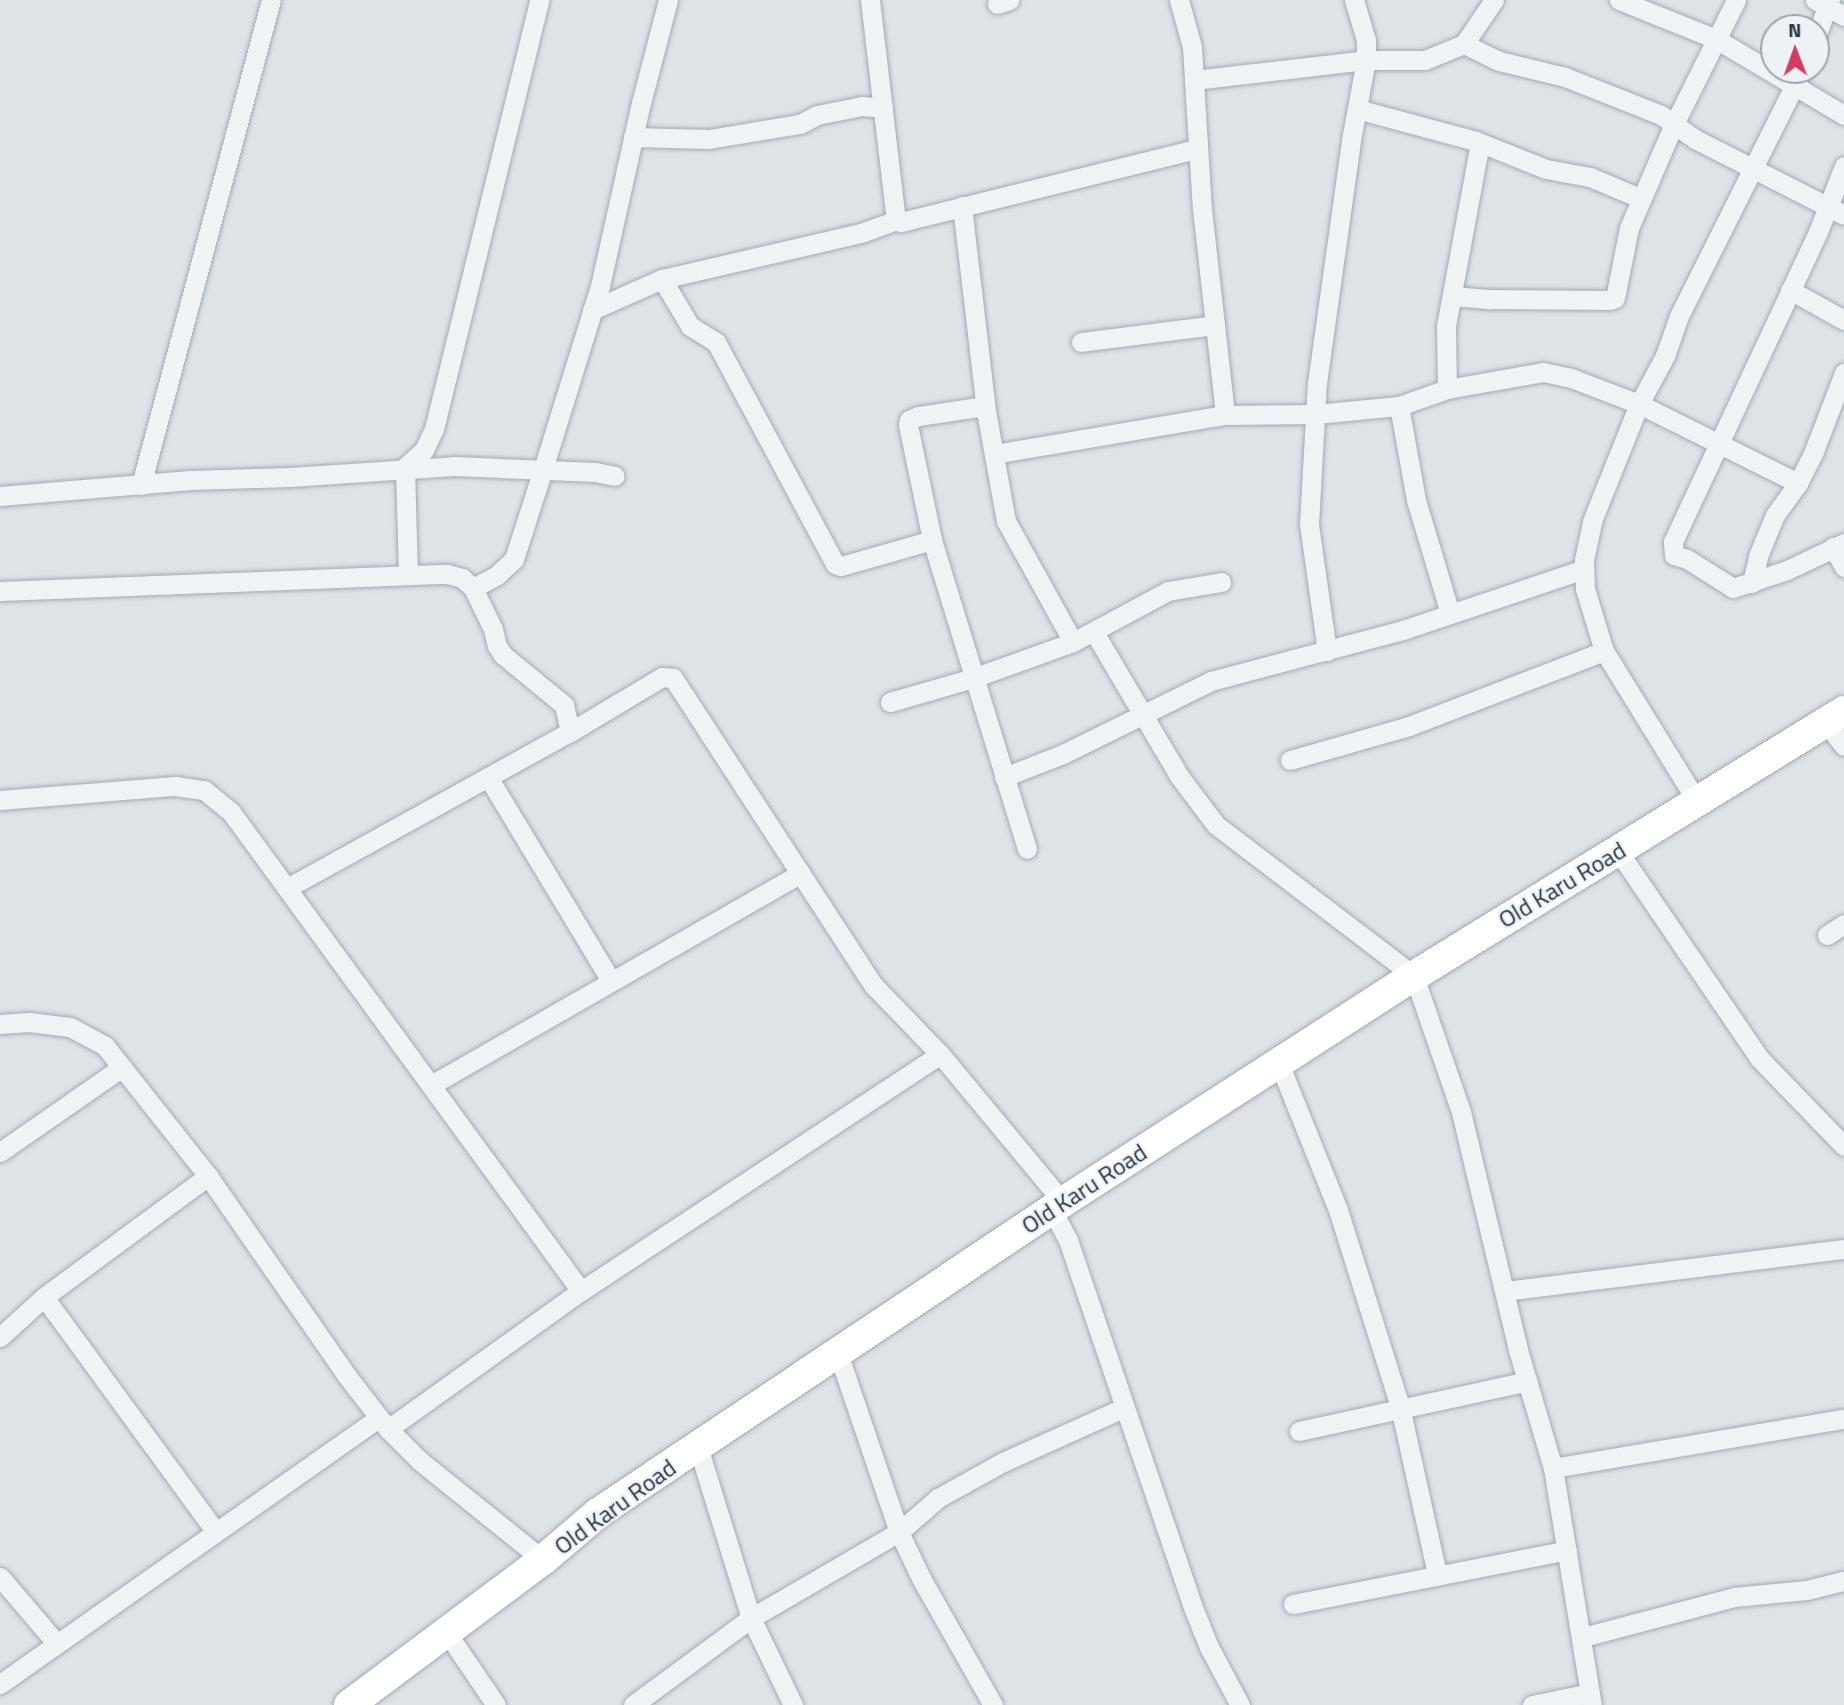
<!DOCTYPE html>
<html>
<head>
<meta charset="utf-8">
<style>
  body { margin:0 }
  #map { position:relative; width:1844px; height:1705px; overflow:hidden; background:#dee3e8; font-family:"Titillium Web",sans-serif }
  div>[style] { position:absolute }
  .roads { filter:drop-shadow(0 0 2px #a3aab2) drop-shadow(0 0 2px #a3aab2) }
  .minor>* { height:19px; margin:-9.5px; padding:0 9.5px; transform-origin:9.5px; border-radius:9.5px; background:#f0f3f6 }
  .primary>* { height:30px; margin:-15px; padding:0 15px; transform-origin:15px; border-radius:15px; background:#fff }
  span { translate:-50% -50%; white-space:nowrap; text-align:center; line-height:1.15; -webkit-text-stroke:5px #edf2f6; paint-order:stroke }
  .street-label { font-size:24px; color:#263240 }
  .north { position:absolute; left:1760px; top:14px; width:70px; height:70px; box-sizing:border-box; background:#edf2f6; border:2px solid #9da5ad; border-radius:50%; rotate:359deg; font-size:19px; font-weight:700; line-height:28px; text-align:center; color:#263240 }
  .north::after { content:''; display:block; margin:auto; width:24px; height:32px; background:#d43c63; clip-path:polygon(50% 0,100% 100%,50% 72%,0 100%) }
</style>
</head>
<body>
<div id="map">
  <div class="roads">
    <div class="minor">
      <div style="left:870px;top:0;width:215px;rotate:83.3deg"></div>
      <div style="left:895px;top:214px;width:10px;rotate:53deg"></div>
      <div style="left:901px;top:222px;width:305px;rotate:-13.9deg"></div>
      <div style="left:1179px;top:0;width:49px;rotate:74.5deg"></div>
      <div style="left:1192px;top:47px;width:162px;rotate:86.5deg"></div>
      <div style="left:1202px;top:209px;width:207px;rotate:83.6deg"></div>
      <div style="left:1619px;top:0;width:105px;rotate:21.9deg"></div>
      <div style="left:1716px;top:39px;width:149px;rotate:30.7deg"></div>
      <div style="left:1815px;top:0;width:33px;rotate:29deg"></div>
      <div style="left:997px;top:4px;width:13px;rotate:-18deg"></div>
      <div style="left:1816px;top:36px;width:39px;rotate:-69deg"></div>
      <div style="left:1464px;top:44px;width:53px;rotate:-55.7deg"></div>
      <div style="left:1194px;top:80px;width:173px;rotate:-6.6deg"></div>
      <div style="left:1366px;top:60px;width:59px"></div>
      <div style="left:1425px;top:60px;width:42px;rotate:-22.3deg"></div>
      <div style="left:1464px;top:44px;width:39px;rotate:26deg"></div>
      <div style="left:1499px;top:61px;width:68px;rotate:13.6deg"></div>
      <div style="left:1565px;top:77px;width:103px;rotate:21.6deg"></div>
      <div style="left:1661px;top:115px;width:42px;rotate:35.2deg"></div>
      <div style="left:1695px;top:139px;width:167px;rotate:27deg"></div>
      <div style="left:1357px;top:109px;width:123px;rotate:15.1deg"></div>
      <div style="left:1476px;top:141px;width:75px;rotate:21.8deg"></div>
      <div style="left:1546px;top:169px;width:45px;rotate:10.3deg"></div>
      <div style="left:1590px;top:177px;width:56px;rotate:22.9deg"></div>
      <div style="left:633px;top:137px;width:76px;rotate:1.5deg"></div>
      <div style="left:709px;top:139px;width:92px;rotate:-9.4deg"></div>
      <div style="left:800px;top:124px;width:19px;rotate:-28deg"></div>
      <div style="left:817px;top:115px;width:46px;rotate:-11.3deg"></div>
      <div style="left:862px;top:106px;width:21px;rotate:5deg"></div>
      <div style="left:1844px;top:166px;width:71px;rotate:111.5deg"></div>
      <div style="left:1818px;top:232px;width:342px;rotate:115.1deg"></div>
      <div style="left:1673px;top:542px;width:13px;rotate:86deg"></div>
      <div style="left:1674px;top:555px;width:14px;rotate:17deg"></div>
      <div style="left:1687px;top:559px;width:54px;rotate:32.2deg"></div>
      <div style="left:1733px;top:588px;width:57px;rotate:-18.4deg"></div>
      <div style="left:1787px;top:570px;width:63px;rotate:-25.3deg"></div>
      <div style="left:962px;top:206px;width:206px;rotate:83.3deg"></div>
      <div style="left:986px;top:411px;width:112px;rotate:79.7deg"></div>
      <div style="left:1006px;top:521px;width:138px;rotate:61deg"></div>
      <div style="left:662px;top:279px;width:55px;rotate:59.2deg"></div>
      <div style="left:690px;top:326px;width:31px;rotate:32deg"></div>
      <div style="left:716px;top:342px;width:252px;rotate:61.8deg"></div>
      <div style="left:835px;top:564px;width:6px;rotate:18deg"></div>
      <div style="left:841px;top:566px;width:95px;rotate:-15.9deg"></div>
      <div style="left:1790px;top:290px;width:62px;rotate:29.1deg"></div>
      <div style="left:1452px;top:296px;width:38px;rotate:5deg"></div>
      <div style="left:1490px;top:299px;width:120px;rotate:0.5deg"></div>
      <div style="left:1610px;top:300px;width:5px;rotate:-22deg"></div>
      <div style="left:1615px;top:298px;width:71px;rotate:-78.7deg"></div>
      <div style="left:1629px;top:228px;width:113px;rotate:-66.6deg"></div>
      <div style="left:1674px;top:124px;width:139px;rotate:-63.4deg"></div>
      <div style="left:592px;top:310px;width:77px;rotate:-23.9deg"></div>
      <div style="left:662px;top:279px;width:204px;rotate:-13deg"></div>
      <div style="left:861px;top:233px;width:37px;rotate:-20deg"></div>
      <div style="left:1081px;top:342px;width:135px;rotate:-7.2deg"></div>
      <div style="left:1447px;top:389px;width:63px;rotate:-90.9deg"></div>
      <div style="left:1446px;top:326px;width:186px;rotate:-79.5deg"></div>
      <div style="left:985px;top:406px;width:68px;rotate:171.5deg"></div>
      <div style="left:918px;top:416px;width:10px;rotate:156deg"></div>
      <div style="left:909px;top:420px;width:5px;rotate:101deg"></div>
      <div style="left:908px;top:425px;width:117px;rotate:78.2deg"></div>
      <div style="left:932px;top:540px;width:323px;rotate:72.9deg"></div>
      <div style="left:1399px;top:406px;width:96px;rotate:79.7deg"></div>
      <div style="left:1416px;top:500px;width:118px;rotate:73.3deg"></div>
      <div style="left:994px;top:454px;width:234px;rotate:-9.6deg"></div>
      <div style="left:1225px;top:415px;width:91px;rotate:-0.6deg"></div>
      <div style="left:1316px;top:414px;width:83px;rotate:-5.5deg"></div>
      <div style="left:1399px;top:406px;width:51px;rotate:-19.5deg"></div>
      <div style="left:1447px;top:389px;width:97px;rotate:-10deg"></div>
      <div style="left:1543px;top:372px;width:29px;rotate:12deg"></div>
      <div style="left:1571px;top:378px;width:73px;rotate:20.9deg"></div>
      <div style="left:1639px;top:404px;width:178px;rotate:26.4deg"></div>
      <div style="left:141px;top:485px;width:502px;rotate:-75deg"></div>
      <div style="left:0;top:496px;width:191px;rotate:-4.8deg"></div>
      <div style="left:190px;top:480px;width:100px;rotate:-1.7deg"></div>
      <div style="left:290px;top:477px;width:164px;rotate:-3.8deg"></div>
      <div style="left:454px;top:466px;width:141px;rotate:2.4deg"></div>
      <div style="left:595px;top:472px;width:20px;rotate:11deg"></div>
      <div style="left:1833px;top:547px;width:23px;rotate:61deg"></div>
      <div style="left:408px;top:575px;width:108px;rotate:-91.6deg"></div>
      <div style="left:405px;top:467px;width:25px;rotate:-42deg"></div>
      <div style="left:424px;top:450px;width:23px;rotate:-65deg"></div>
      <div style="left:434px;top:429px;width:442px;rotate:-76.2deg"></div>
      <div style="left:1752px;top:583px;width:28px;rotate:-77deg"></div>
      <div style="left:1758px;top:556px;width:44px;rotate:-67.5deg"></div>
      <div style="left:1775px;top:515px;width:39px;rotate:-54deg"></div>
      <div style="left:1798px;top:483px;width:36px;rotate:-63deg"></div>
      <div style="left:1814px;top:451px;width:84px;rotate:-69deg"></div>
      <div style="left:473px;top:588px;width:27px;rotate:-28deg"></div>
      <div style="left:497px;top:575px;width:23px;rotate:-43deg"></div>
      <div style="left:514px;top:559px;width:95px;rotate:-72.1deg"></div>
      <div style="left:543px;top:469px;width:192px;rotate:-72.7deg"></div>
      <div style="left:600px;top:286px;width:188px;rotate:-77.4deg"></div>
      <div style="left:641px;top:103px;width:106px;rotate:-75.3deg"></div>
      <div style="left:0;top:591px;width:447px;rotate:-2.2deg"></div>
      <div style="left:447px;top:574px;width:16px;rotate:15deg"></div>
      <div style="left:462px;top:578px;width:15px;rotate:42deg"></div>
      <div style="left:473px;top:588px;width:46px;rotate:64deg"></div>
      <div style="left:493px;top:629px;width:17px;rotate:77deg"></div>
      <div style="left:497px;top:646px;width:11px;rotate:56deg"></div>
      <div style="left:503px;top:655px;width:79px;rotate:39.3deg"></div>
      <div style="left:564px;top:705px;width:28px;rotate:77deg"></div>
      <div style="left:1094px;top:632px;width:167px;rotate:59.4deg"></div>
      <div style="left:1179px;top:776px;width:61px;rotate:52.9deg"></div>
      <div style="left:1216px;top:825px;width:249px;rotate:37.3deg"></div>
      <div style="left:1414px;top:976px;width:144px;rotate:70.9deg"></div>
      <div style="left:1461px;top:1112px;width:245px;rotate:76.5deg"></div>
      <div style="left:1518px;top:1350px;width:123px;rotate:73.5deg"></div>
      <div style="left:1553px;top:1468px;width:240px;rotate:80.7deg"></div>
      <div style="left:1327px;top:651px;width:128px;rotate:-98.1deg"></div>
      <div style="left:1309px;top:524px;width:141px;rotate:-86.8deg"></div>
      <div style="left:1317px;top:383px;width:245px;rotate:-82deg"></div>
      <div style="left:1351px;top:140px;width:81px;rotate:-79.4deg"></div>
      <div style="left:1366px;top:60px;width:20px;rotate:-90deg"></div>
      <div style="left:1366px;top:40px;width:42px;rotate:-106.7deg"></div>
      <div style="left:890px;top:702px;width:86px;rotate:-16.1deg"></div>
      <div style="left:973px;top:678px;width:106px;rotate:-19.8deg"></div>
      <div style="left:1073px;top:642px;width:108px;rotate:-28.2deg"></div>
      <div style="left:1168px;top:591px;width:54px;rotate:-9.6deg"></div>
      <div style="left:1826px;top:723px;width:29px;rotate:52deg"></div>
      <div style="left:1290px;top:760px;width:124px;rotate:-15.9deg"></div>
      <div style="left:1409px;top:726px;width:209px;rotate:-21deg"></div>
      <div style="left:488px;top:777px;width:238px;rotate:58.9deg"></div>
      <div style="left:1004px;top:777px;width:63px;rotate:-21.3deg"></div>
      <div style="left:1063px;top:754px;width:165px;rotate:-26.3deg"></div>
      <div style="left:1211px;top:681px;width:199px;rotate:-14.9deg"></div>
      <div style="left:1403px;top:630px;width:191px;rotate:-18.6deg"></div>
      <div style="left:0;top:800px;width:176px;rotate:-4.6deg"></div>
      <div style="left:175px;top:786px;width:29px;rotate:8deg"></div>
      <div style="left:204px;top:790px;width:35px;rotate:39deg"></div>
      <div style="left:231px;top:812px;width:593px;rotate:53.84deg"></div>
      <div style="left:1698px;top:803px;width:179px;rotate:-121.7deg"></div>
      <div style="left:1604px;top:651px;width:65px;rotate:-107deg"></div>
      <div style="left:1585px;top:589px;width:29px;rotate:-92deg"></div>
      <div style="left:1584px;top:560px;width:40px;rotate:-78deg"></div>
      <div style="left:1592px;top:521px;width:126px;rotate:-68.1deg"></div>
      <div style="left:1639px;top:404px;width:55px;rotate:-61.6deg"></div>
      <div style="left:1665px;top:356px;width:42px;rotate:-70.7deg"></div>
      <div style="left:1679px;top:316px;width:275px;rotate:-63.4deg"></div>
      <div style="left:1618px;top:851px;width:252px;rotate:55.7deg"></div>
      <div style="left:1760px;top:1059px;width:121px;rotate:46deg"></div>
      <div style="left:287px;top:888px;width:323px;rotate:-28.9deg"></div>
      <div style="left:570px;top:732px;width:107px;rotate:-30.9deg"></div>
      <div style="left:662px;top:677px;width:11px;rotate:5deg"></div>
      <div style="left:673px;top:678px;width:368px;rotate:56.9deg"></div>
      <div style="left:874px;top:986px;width:95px;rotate:45.9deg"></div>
      <div style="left:940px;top:1054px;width:192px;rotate:50.3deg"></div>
      <div style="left:1827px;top:935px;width:20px;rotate:-33deg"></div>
      <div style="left:0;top:1024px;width:29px;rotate:-4deg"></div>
      <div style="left:29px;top:1022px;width:41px;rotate:7deg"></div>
      <div style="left:70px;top:1027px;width:40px;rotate:28deg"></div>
      <div style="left:105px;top:1046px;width:166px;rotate:51.6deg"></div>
      <div style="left:208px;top:1176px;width:244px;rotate:55.2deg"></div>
      <div style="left:347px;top:1376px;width:67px;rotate:52.3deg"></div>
      <div style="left:388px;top:1429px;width:45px;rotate:45deg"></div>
      <div style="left:420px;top:1461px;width:158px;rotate:38.8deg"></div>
      <div style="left:1279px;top:1063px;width:158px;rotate:68.1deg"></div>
      <div style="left:1338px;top:1210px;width:207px;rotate:72.5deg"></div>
      <div style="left:1400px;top:1407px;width:171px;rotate:77.5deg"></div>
      <div style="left:431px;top:1085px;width:426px;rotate:-29.8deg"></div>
      <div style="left:0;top:1152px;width:147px;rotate:-34.8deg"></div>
      <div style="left:1052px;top:1210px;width:34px;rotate:62deg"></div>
      <div style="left:1068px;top:1240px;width:385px;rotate:71.2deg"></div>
      <div style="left:1192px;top:1605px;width:45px;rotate:68deg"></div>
      <div style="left:1209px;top:1647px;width:66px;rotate:61.9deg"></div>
      <div style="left:1505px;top:1291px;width:342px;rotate:-7.1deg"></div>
      <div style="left:44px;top:1297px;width:291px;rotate:53.8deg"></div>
      <div style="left:0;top:1337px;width:59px;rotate:-42.3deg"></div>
      <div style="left:44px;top:1297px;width:204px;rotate:-36.4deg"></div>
      <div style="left:838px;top:1353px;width:189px;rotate:71.2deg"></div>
      <div style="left:899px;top:1532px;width:53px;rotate:64.4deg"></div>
      <div style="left:922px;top:1580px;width:144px;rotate:60.4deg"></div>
      <div style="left:388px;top:1429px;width:237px;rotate:-35.6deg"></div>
      <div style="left:581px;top:1291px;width:430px;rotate:-33.4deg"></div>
      <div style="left:1299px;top:1431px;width:234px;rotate:-12.3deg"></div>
      <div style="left:698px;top:1447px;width:179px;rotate:72.8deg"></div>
      <div style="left:751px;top:1618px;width:97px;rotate:64.2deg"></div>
      <div style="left:1553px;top:1468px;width:295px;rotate:-9.6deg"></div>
      <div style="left:0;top:1577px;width:88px;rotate:49.6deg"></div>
      <div style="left:1293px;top:1604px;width:279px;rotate:-11.1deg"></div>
      <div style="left:447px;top:1633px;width:87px;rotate:55.8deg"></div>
      <div style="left:1583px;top:1637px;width:156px;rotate:-14.8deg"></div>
      <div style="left:1734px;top:1597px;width:73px;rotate:-5.5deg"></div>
      <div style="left:1807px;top:1590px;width:38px;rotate:-14deg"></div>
      <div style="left:0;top:1684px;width:463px;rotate:-35.1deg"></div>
      <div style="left:633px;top:1705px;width:147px;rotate:-36.4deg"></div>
      <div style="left:751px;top:1618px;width:171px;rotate:-30.2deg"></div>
      <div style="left:899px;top:1532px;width:52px;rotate:-41.1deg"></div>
      <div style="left:938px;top:1498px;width:74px;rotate:-29deg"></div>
      <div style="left:1003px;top:1462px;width:132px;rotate:-24.2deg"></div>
      <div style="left:1532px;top:1705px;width:59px;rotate:-11.7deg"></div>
    </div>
    <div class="primary">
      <div style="left:349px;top:1705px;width:242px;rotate:-36.8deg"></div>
      <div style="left:543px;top:1560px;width:72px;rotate:-40.5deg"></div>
      <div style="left:598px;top:1513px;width:559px;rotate:-33.78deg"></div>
      <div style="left:1063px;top:1202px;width:417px;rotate:-32.8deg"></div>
      <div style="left:1414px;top:976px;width:505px;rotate:-31.64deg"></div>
    </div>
  </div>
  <div class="street-label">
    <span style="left:1562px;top:885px;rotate:-31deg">Old Karu Road</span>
    <span style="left:1084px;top:1189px;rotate:-33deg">Old Karu Road</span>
    <span style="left:615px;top:1507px;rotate:-36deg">Old Karu Road</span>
  </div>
  <div class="north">N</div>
</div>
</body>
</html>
